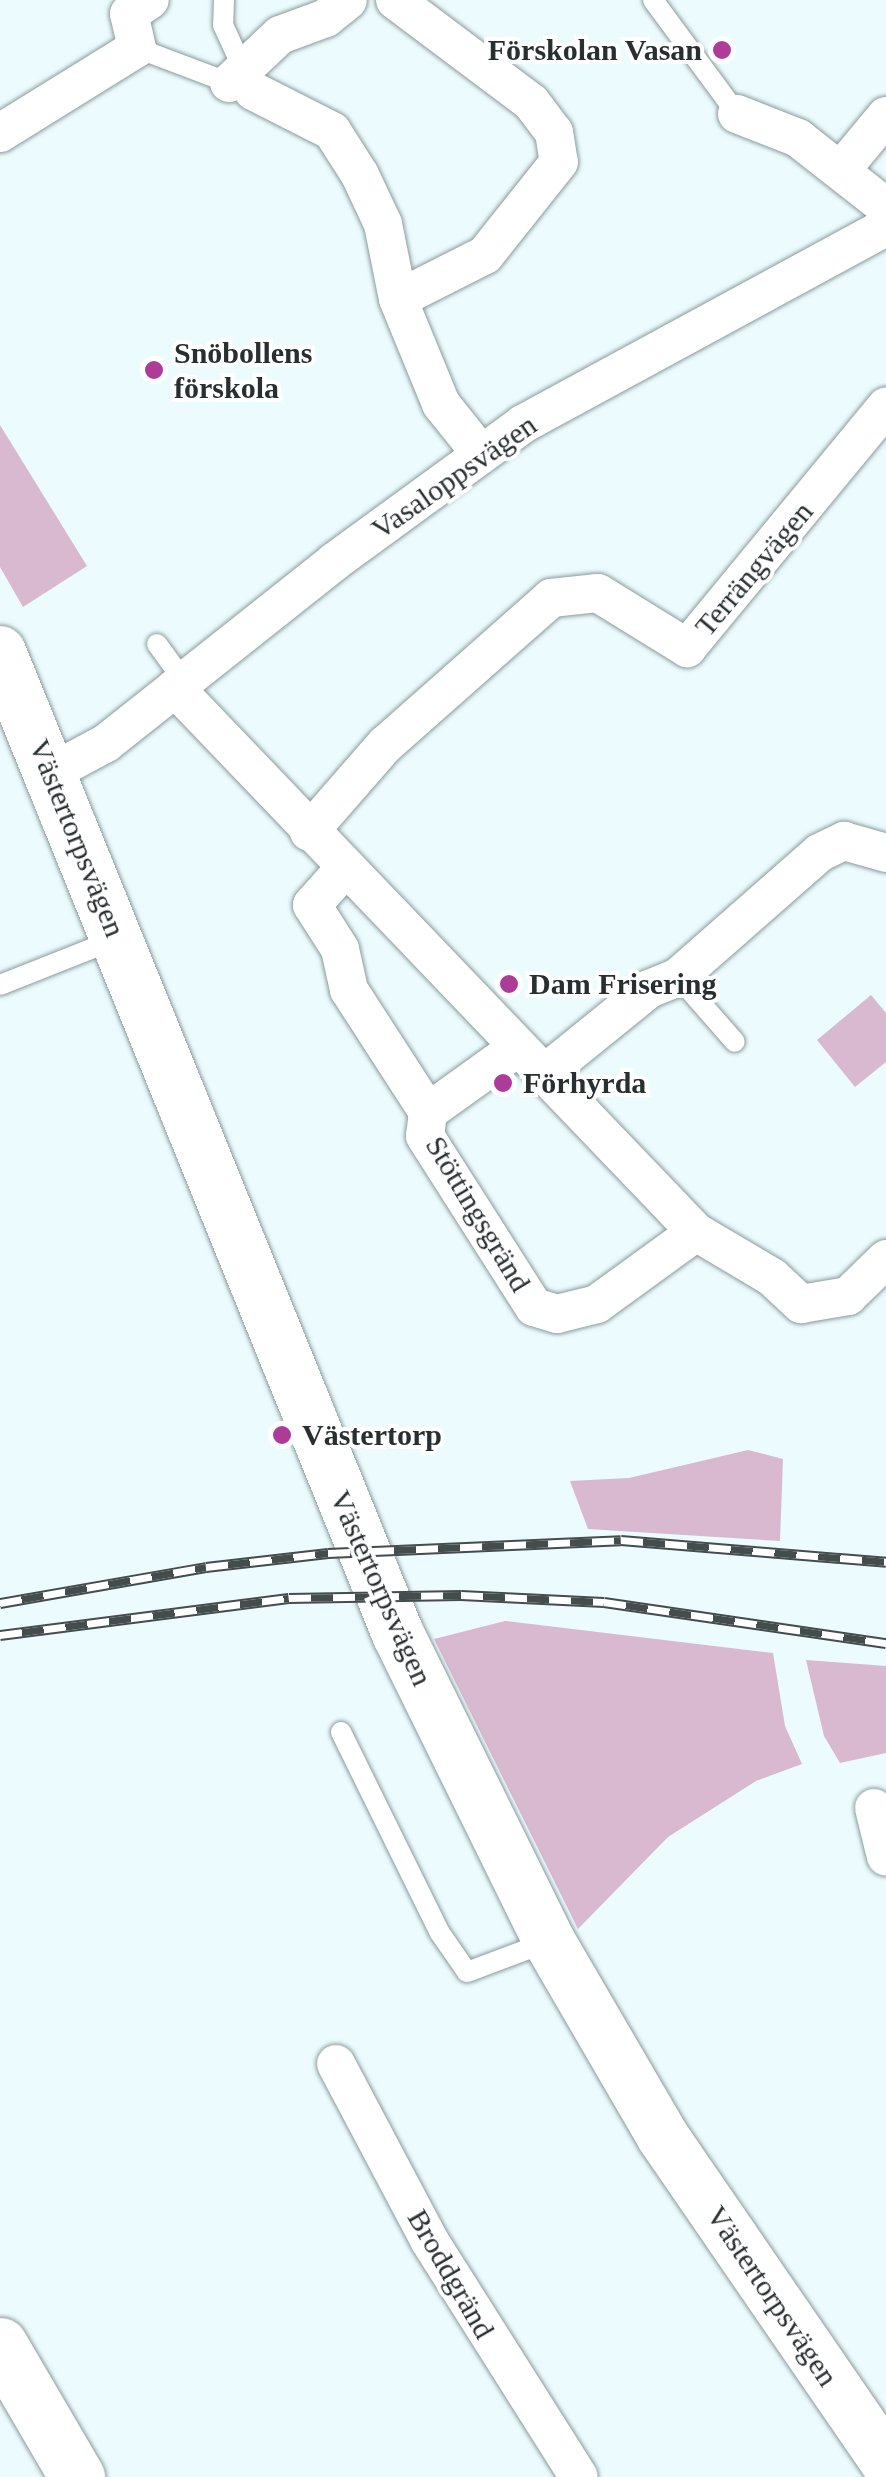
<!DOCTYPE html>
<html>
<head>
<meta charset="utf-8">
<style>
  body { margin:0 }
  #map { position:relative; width:886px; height:2477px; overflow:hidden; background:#ecfbfe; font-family:Georgia,serif }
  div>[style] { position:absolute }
  .green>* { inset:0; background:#d8b9d0 }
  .roads { filter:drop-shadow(0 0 2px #899b9d) drop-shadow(0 0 2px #899b9d) }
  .lane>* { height:20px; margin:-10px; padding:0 10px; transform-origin:10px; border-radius:10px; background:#fff }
  .street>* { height:38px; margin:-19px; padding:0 19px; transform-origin:19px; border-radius:19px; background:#fff }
  .secondary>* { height:52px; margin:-26px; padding:0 26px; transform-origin:26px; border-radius:26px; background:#fff }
  .highway>* { height:55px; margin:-27.5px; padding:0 27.5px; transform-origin:27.5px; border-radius:27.5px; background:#fff }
  .rail>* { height:11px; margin-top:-5.5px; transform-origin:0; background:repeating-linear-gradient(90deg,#fff 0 22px,#444c4d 0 44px); box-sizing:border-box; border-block:2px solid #444c4d }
  .dots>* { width:28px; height:28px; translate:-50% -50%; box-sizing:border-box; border:5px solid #fff; border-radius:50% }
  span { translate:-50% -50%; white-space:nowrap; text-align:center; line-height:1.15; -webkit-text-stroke:8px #fff; paint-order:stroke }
  .poi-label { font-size:30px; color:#282f30; font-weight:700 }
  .right { translate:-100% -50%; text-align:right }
  .left { translate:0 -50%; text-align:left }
  .street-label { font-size:30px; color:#282f30 }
</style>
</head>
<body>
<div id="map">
  <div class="green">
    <div style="clip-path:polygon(0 425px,87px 566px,23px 607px,0 567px)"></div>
    <div style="clip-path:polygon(871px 995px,886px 1013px,886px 1062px,855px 1087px,817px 1040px)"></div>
    <div style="clip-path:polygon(748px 1450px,783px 1459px,780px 1541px,588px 1529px,570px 1481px,629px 1478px)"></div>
    <div style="clip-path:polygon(505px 1621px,773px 1653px,785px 1726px,802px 1764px,756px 1781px,668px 1837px,578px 1929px,434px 1639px)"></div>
    <div style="clip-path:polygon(806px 1660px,886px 1666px,886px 1753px,840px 1763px,824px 1736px)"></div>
  </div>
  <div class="roads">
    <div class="lane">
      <div style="left:224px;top:0;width:25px;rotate:92deg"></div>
      <div style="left:223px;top:25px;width:53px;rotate:65.4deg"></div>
      <div style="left:653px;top:0;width:142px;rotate:53.6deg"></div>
      <div style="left:137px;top:48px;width:105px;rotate:20.7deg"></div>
      <div style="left:157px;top:644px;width:46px;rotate:53.9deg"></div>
      <div style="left:678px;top:977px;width:86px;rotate:48.8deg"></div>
      <div style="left:0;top:985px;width:125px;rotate:-21.6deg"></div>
      <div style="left:341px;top:1732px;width:224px;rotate:63.8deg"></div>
      <div style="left:440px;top:1933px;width:47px;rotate:55.3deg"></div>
      <div style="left:467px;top:1972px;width:85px;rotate:-20.6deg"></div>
    </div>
    <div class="street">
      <div style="left:395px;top:0;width:170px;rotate:36.9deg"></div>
      <div style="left:531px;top:102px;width:38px;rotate:53deg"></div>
      <div style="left:554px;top:132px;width:30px;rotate:81deg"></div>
      <div style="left:559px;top:162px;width:119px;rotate:128.5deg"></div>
      <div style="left:485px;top:255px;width:97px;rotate:153.2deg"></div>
      <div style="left:229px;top:83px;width:70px;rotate:-43.3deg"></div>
      <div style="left:280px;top:35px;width:49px;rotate:-20.3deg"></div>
      <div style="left:326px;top:18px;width:28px;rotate:-39deg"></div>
      <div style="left:253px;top:91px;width:89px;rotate:26.9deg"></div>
      <div style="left:332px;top:131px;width:52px;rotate:57.5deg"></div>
      <div style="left:360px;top:175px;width:54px;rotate:64.9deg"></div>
      <div style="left:383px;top:224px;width:76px;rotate:78.7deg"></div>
      <div style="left:398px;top:299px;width:113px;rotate:67.7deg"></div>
      <div style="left:441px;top:404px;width:64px;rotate:51.3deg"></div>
      <div style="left:737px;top:114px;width:66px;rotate:21.5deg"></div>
      <div style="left:798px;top:138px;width:112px;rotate:38.1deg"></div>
      <div style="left:0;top:133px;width:161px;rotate:-31.8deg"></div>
      <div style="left:137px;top:48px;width:35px;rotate:-103deg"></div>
      <div style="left:129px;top:14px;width:25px;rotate:-34deg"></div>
      <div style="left:842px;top:169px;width:69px;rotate:-50.3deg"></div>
      <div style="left:175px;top:688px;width:753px;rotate:46.24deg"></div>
      <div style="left:696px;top:1232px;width:88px;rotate:30.6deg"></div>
      <div style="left:772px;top:1277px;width:40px;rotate:43deg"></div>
      <div style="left:801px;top:1304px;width:48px;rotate:-9.7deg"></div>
      <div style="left:848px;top:1296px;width:53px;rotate:-44.2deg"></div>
      <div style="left:52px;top:772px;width:61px;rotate:-28.2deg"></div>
      <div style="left:106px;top:743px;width:291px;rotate:-38.4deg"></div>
      <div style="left:334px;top:562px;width:234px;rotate:-36.1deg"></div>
      <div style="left:523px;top:424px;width:413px;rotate:-28.5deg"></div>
      <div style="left:309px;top:832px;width:116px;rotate:-48.9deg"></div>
      <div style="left:385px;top:745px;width:222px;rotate:-41.5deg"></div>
      <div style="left:551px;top:598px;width:47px;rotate:-6.1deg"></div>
      <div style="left:598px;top:593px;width:105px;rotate:31.7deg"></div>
      <div style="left:687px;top:648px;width:313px;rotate:-50.5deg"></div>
      <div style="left:346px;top:867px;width:51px;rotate:131.8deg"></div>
      <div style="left:312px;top:905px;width:52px;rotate:57.5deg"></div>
      <div style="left:340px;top:949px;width:42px;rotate:77.6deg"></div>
      <div style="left:349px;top:990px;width:145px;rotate:57.1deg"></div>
      <div style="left:517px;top:1048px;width:110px;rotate:144.3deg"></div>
      <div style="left:428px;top:1112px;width:24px;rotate:97deg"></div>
      <div style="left:425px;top:1136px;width:203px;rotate:57.5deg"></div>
      <div style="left:534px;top:1307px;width:24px;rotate:17deg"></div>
      <div style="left:557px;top:1314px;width:41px;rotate:-14deg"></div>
      <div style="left:597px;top:1304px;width:122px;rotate:-36deg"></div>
      <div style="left:544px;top:1074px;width:135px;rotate:-39deg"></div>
      <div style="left:649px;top:989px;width:31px;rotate:-22deg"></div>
      <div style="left:678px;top:977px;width:188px;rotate:-41.3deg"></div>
      <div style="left:819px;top:853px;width:28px;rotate:-26deg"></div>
      <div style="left:844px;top:841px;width:44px;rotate:15.9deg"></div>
      <div style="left:874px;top:1808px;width:50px;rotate:76.2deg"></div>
      <div style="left:336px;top:2064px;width:199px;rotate:62.1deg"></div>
      <div style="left:429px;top:2240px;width:280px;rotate:57.7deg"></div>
    </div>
    <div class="secondary">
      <div style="left:0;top:652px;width:1060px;rotate:67.94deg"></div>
      <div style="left:398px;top:1634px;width:342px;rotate:63.8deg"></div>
      <div style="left:549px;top:1941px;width:227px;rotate:59.8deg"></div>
      <div style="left:663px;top:2137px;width:394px;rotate:55.5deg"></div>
    </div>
    <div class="highway">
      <div style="left:0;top:2345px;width:153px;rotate:59.7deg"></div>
    </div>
  </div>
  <div class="rail">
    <div style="left:0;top:1603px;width:209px;rotate:-9.9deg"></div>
    <div style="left:206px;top:1567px;width:123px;rotate:-6.5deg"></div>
    <div style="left:328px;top:1553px;width:293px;rotate:-2.5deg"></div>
    <div style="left:621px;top:1540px;width:266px;rotate:4.7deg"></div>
    <div style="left:0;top:1635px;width:291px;rotate:-7.3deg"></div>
    <div style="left:289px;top:1598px;width:172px;rotate:-1deg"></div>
    <div style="left:461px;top:1595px;width:143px;rotate:2.8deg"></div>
    <div style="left:604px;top:1602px;width:285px;rotate:8.3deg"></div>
  </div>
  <div class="dots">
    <div style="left:722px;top:50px;background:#ad3c98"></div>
    <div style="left:154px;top:370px;background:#ad3c98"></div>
    <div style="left:509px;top:984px;background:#ad3c98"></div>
    <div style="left:503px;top:1083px;background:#ad3c98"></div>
    <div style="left:282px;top:1435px;background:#ad3c98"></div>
  </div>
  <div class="poi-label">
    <span class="right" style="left:702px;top:50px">Förskolan Vasan</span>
    <span class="left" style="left:174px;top:370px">Snöbollens<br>förskola</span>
    <span class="left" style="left:529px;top:984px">Dam Frisering</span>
    <span class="left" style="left:523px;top:1083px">Förhyrda</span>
    <span class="left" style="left:302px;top:1435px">Västertorp</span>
  </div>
  <div class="street-label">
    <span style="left:454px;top:477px;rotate:-35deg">Vasaloppsvägen</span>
    <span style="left:754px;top:569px;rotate:-50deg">Terrängvägen</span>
    <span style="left:77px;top:838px;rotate:68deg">Västertorpsvägen</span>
    <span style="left:478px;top:1214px;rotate:59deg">Stöttingsgränd</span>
    <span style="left:381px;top:1588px;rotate:66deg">Västertorpsvägen</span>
    <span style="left:451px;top:2274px;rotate:60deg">Broddgränd</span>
    <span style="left:772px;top:2296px;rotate:56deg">Västertorpsvägen</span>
  </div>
</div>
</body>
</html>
